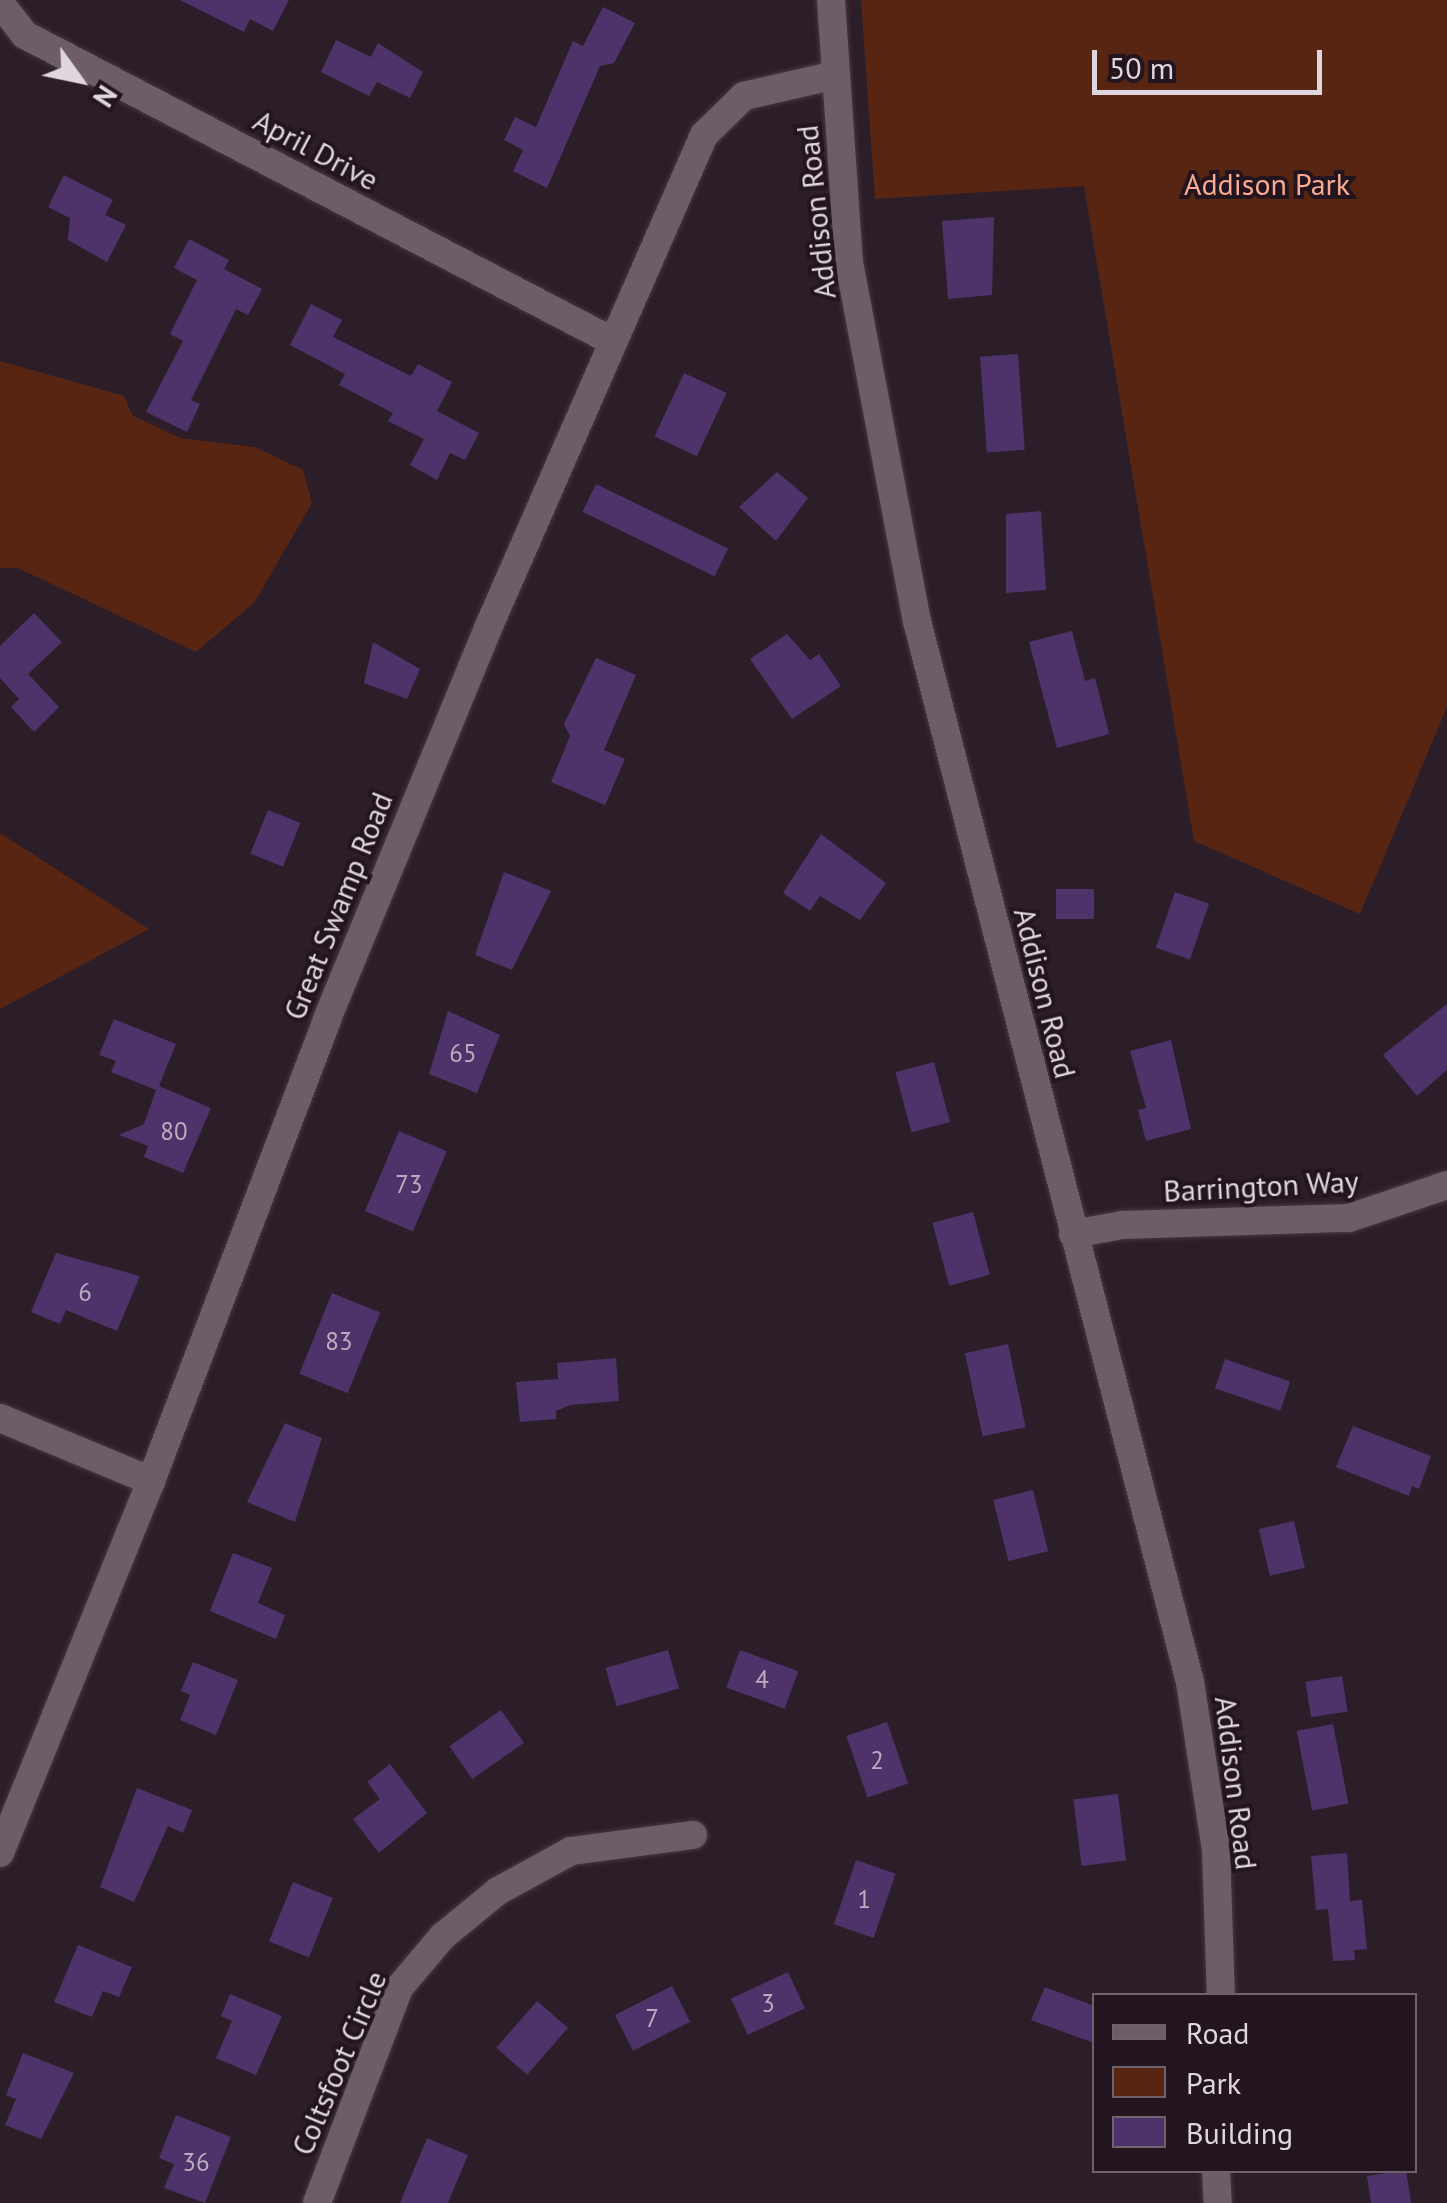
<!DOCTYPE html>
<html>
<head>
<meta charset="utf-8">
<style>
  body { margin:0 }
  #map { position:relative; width:1447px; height:2203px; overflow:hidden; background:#2c1e28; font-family:"PT Sans",sans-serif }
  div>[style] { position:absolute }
  .green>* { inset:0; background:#582513 }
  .building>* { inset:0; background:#4d336a; transform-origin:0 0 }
  .roads { filter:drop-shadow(0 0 2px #453942) drop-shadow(0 0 2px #453942) }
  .minor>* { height:28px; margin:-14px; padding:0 14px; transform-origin:14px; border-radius:14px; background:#6d5d68 }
  .tertiary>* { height:28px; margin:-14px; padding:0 14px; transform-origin:14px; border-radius:14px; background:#6d5d68 }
  .secondary>* { height:28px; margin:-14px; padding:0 14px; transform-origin:14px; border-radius:14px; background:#6d5d68 }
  span { translate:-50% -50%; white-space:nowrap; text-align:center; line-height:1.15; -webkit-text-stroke:8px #22151f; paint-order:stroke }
  .number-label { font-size:25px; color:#bbadc0 }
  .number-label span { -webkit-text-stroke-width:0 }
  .street-label { font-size:30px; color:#e0d6dd }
  .park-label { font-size:30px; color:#f9ab91 }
  .legend { position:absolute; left:1092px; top:1993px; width:325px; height:180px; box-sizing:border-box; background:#22151f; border:2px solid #6e626b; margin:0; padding:12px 18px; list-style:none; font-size:30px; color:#e0d6dd }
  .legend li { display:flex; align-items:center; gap:20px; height:50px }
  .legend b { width:50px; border:2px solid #6e626b }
  .north { position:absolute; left:30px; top:30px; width:100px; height:100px; -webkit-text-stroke:8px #22151f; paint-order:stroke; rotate:123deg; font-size:28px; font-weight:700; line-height:40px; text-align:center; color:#e0d6dd }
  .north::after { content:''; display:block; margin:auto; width:35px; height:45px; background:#e0d6dd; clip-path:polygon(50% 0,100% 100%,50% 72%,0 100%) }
  .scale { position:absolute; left:1092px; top:50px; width:230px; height:45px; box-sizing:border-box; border:5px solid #e0d6dd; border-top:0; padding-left:12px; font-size:30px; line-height:35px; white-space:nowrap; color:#e0d6dd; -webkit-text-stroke:8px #22151f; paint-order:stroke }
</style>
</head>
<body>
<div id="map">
  <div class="green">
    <div style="clip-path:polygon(861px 0,1447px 0,1447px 707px,1360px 914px,1194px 841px,1084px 186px,875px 199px)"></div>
    <div style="clip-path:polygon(0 361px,124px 396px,132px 415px,180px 438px,255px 447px,303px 470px,312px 503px,254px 603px,196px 652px,18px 568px,0 568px)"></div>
    <div style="clip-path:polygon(0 833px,149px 929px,0 1009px)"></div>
  </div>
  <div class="building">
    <div style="clip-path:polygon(180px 0,289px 0,273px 31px,250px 19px,244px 32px)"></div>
    <div style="clip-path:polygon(603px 7px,635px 23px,614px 63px,600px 66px,547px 188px,513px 171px,523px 150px,504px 140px,515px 117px,536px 127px,573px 41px,583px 46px)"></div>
    <div style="clip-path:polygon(336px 40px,371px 57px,378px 43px,423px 72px,410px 98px,377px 82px,369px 96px,321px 72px)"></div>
    <div style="clip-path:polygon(64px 175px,113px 200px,105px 215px,126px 225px,107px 262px,68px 240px,70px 218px,48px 207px)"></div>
    <div style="clip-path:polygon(994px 217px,992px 295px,948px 299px,942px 221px)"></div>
    <div style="clip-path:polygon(189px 239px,229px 260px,224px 269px,262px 289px,248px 315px,236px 309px,191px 400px,200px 404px,187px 432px,146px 412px,183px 341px,170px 334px,197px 280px,174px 268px)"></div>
    <div style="clip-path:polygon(311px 304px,342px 320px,333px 337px,411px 376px,418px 364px,452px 382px,437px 411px,479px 433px,465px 460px,450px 453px,437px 480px,410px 465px,424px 439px,388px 421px,393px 413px,339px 385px,345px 374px,290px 345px)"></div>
    <div style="left:1018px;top:354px;width:96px;height:38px;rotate:86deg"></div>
    <div style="left:684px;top:373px;width:47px;height:70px;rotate:25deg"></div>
    <div style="clip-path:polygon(777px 472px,808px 498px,776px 541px,739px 507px)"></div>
    <div style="left:596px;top:484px;width:147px;height:31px;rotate:26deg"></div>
    <div style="clip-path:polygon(1041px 511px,1046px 590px,1006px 593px,1006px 514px)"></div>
    <div style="clip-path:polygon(34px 613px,62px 642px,28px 674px,59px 707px,34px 732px,11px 707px,19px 699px,0 678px,0 646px)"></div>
    <div style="clip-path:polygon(1072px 631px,1085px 681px,1095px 678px,1109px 734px,1057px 748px,1029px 642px)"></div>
    <div style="clip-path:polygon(787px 634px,810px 660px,819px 654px,841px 686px,792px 719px,750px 659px)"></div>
    <div style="clip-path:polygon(373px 642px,420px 669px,407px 699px,364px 683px)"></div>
    <div style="clip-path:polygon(596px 658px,636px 675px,604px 750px,625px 759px,605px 805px,551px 782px,570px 736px,564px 724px)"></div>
    <div style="left:268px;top:810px;width:35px;height:47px;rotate:22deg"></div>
    <div style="clip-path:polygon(821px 834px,886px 883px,860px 920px,820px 896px,810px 911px,783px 893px)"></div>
    <div style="clip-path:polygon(504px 872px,551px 891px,512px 970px,475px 955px)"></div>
    <div style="left:1056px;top:889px;width:38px;height:30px"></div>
    <div style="left:1175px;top:892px;width:36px;height:59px;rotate:19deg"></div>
    <div style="clip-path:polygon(1447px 1004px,1447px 1070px,1417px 1096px,1383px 1055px)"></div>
    <div style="clip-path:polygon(448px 1011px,500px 1035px,477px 1093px,429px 1074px)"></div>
    <div style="clip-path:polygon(114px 1019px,176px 1044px,159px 1086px,211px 1108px,183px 1173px,144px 1157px,148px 1146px,119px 1135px,144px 1124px,156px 1090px,111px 1072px,116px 1061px,99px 1055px)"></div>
    <div style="clip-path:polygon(1171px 1040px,1191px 1129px,1146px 1141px,1138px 1110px,1146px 1108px,1130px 1051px)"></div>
    <div style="left:934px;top:1062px;width:62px;height:40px;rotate:75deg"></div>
    <div style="left:399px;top:1131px;width:52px;height:87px;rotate:23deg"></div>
    <div style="left:973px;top:1212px;width:65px;height:42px;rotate:75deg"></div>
    <div style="clip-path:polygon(56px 1253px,140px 1276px,117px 1331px,66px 1310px,60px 1324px,31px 1312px)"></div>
    <div style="left:332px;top:1293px;width:52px;height:87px;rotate:22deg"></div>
    <div style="left:1008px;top:1344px;width:85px;height:44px;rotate:78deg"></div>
    <div style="clip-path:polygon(616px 1358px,619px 1401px,570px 1405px,556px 1411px,556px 1419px,520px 1422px,516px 1382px,558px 1379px,557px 1363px)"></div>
    <div style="left:1225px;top:1359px;width:69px;height:31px;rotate:19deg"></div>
    <div style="clip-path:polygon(285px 1423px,322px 1438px,295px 1522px,247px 1502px)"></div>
    <div style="clip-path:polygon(1353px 1426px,1431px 1456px,1419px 1489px,1412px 1486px,1409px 1496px,1336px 1467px)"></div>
    <div style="left:1033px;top:1490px;width:63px;height:41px;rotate:76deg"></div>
    <div style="left:1294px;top:1521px;width:48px;height:36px;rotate:77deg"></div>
    <div style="clip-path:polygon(233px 1553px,272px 1568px,258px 1603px,285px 1615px,276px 1639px,210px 1611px)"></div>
    <div style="left:668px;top:1650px;width:40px;height:65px;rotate:74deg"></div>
    <div style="left:740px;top:1650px;width:62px;height:40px;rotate:20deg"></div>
    <div style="clip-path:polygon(193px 1662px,238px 1680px,216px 1735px,180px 1720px,190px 1695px,181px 1691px)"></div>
    <div style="left:1342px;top:1676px;width:36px;height:37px;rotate:81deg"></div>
    <div style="left:501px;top:1710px;width:40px;height:63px;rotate:55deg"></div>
    <div style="left:887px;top:1722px;width:65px;height:43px;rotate:71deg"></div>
    <div style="left:1333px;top:1724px;width:81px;height:37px;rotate:79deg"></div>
    <div style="clip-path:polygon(390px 1764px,427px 1813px,379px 1853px,353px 1819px,380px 1799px,367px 1782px)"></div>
    <div style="clip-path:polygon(137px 1788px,192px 1810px,183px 1833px,168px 1826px,134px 1902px,100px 1887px)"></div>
    <div style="left:1118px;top:1794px;width:67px;height:45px;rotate:83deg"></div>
    <div style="clip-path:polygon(1347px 1853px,1350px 1901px,1362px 1900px,1367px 1949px,1354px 1950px,1355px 1960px,1333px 1961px,1328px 1909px,1316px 1910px,1311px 1856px)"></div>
    <div style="left:856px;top:1860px;width:42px;height:68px;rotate:19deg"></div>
    <div style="left:293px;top:1882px;width:43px;height:64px;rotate:22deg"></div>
    <div style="clip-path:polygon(78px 1945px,132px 1967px,119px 1997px,103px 1991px,92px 2017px,54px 2002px)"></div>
    <div style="left:788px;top:1972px;width:40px;height:63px;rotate:65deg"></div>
    <div style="left:672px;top:1986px;width:40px;height:64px;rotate:63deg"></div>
    <div style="clip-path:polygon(1045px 1987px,1094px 2006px,1094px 2043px,1031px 2020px)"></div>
    <div style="clip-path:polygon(230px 1994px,282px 2016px,256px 2075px,216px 2058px,232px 2021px,221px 2016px)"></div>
    <div style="left:537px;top:2001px;width:41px;height:62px;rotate:41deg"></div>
    <div style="clip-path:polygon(23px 2053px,74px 2073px,41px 2139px,5px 2125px,16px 2099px,6px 2095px)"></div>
    <div style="clip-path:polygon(176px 2115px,231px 2137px,205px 2203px,164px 2188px,174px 2164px,159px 2158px)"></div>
    <div style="clip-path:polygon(427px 2138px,468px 2155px,448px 2203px,400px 2203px)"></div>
    <div style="clip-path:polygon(1406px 2170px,1411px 2203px,1371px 2203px,1367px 2176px)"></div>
  </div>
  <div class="roads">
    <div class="minor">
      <div style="left:0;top:3px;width:41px;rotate:52deg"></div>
      <div style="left:25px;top:35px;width:662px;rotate:27.53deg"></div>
      <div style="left:1073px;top:1234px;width:50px;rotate:-10.4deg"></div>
      <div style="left:1122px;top:1225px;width:227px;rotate:-1.8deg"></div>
      <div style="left:1349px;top:1218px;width:103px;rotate:-18.6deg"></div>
      <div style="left:0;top:1418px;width:164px;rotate:22.6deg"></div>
      <div style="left:317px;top:2203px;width:230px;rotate:-69.1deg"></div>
      <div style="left:399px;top:1988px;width:68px;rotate:-49.8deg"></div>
      <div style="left:443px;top:1936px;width:71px;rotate:-39.3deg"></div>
      <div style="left:498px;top:1891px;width:83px;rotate:-28.7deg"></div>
      <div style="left:571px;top:1851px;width:123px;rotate:-7.5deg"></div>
    </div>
    <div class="tertiary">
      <div style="left:0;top:1853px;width:401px;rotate:-67.9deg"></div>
      <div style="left:151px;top:1481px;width:494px;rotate:-69.1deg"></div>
      <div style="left:327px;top:1019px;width:425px;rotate:-67.6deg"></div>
      <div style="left:489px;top:626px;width:536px;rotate:-66.35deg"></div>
      <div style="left:704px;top:135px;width:56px;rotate:-44.3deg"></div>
      <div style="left:744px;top:96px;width:94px;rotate:-12.9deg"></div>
    </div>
    <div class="secondary">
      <div style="left:831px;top:0;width:263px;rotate:86.1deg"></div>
      <div style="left:849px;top:262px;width:365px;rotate:79.3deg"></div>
      <div style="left:917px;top:621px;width:1096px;rotate:75.57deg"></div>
      <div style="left:1190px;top:1682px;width:169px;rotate:81.2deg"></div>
      <div style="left:1216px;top:1849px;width:147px;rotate:88.1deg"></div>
      <div style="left:1216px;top:2170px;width:33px;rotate:87deg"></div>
    </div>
  </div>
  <div class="number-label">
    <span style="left:463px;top:1053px">65</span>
    <span style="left:174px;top:1131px">80</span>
    <span style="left:409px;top:1184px">73</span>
    <span style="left:85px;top:1292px">6</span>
    <span style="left:339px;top:1341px">83</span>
    <span style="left:762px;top:1679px">4</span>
    <span style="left:877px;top:1760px">2</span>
    <span style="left:864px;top:1899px">1</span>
    <span style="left:768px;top:2003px">3</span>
    <span style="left:652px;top:2018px">7</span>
    <span style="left:196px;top:2162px">36</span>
  </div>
  <div class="street-label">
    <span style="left:316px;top:150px;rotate:28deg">April Drive</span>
    <span style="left:816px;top:212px;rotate:-96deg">Addison Road</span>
    <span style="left:338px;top:906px;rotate:-68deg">Great Swamp Road</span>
    <span style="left:1045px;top:993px;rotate:76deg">Addison Road</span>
    <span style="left:1261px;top:1186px;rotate:-3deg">Barrington Way</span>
    <span style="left:1236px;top:1783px;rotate:83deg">Addison Road</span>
    <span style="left:339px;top:2063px;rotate:-67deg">Coltsfoot Circle</span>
  </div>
  <div class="park-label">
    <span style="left:1267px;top:184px">Addison Park</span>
  </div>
  <ul class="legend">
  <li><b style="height:12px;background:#6d5d68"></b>Road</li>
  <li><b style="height:28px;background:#582513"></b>Park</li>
  <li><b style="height:28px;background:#4d336a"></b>Building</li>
  </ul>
  <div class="north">N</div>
  <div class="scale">50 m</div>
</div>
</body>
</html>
